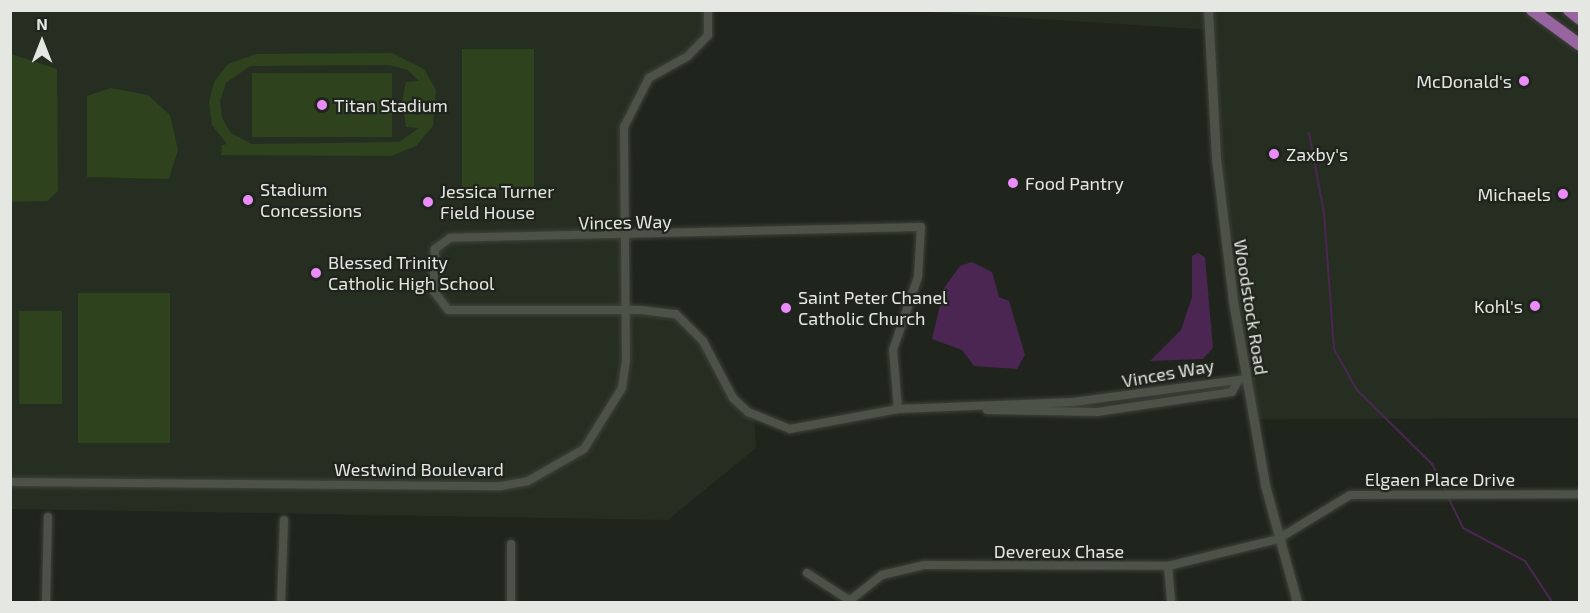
<!DOCTYPE html>
<html>
<head>
<meta charset="utf-8">
<style>
  body { margin:0 }
  #map { position:relative; width:1590px; height:613px; overflow:hidden; background:#1f241c; font-family:"Exo 2",sans-serif }
  div>[style] { position:absolute }
  .built>* { inset:0; background:#262e21 }
  .green>* { inset:0; background:#2e421e; transform-origin:0 0 }
  .water>* { inset:0; background:#4c2652 }
  .stream>* { height:2px; margin:-1px; padding:0 1px; transform-origin:1px; border-radius:1px; background:#4c2652 }
  .roads { filter:drop-shadow(0 0 2px #3e413b) drop-shadow(0 0 2px #3e413b) }
  .minor>* { height:8px; margin:-4px; padding:0 4px; transform-origin:4px; border-radius:4px; background:#4c5248 }
  .tertiary>* { height:9px; margin:-4.5px; padding:0 4.5px; transform-origin:4.5px; border-radius:4.5px; background:#4c5248 }
  .primary>* { height:12px; margin:-6px; padding:0 6px; transform-origin:6px; border-radius:6px; background:#9864a0 }
  .dots>* { width:16px; height:16px; translate:-50% -50%; box-sizing:border-box; border:3px solid #1f241c; border-radius:50% }
  span { translate:-50% -50%; white-space:nowrap; text-align:center; line-height:1.15; -webkit-text-stroke:4.5px #1f241c; paint-order:stroke }
  .poi-label { font-size:18px; color:#e4e7e2 }
  .right { translate:-100% -50%; text-align:right }
  .left { translate:0 -50%; text-align:left }
  .street-label { font-size:18px; color:#e4e7e2 }
  .frame { position:absolute; inset:0; border:12px solid #e4e7e2; pointer-events:none }
  .north { position:absolute; left:12px; top:12px; width:60px; height:60px; -webkit-text-stroke:4px #1f241c; paint-order:stroke; rotate:0deg; font-size:16px; font-weight:700; line-height:24px; text-align:center; color:#e4e7e2 }
  .north::after { content:''; display:block; margin:auto; width:21px; height:27px; background:#e4e7e2; clip-path:polygon(50% 0,100% 100%,50% 72%,0 100%) }
</style>
</head>
<body>
<div id="map">
  <div class="built">
    <div style="clip-path:polygon(11px 11px,708px 11px,708px 35px,688px 56px,649px 78px,624px 127px,623px 308px,659px 310px,688px 321px,734px 400px,754px 415px,756px 448px,668px 520px,11px 509px)"></div>
    <div style="clip-path:polygon(912px 11px,1579px 11px,1579px 418px,1253px 419px,1232px 302px,1213px 30px)"></div>
  </div>
  <div class="green">
    <div style="left:462px;top:49px;width:72px;height:140px"></div>
    <div style="clip-path:polygon(evenodd,392px 53px,424px 69px,436px 90px,433px 126px,416px 146px,391px 156px,221px 155px,222px 145px,227px 144px,212px 125px,209px 102px,214px 82px,228px 64px,256px 54px,392px 53px,389px 65px,408px 70px,419px 81px,406px 82px,402px 101px,406px 127px,419px 128px,399px 142px,252px 144px,231px 133px,222px 118px,220px 101px,226px 83px,250px 66px,389px 65px)"></div>
    <div style="clip-path:polygon(11px 54px,57px 69px,58px 191px,47px 201px,11px 202px)"></div>
    <div style="left:252px;top:73px;width:140px;height:64px"></div>
    <div style="clip-path:polygon(111px 88px,148px 95px,170px 115px,178px 150px,169px 179px,87px 177px,87px 96px)"></div>
    <div style="left:78px;top:293px;width:92px;height:150px"></div>
    <div style="left:19px;top:311px;width:43px;height:93px"></div>
  </div>
  <div class="water">
    <div style="clip-path:polygon(1198px 253px,1205px 257px,1213px 348px,1203px 359px,1150px 361px,1181px 330px,1192px 297px,1192px 256px)"></div>
    <div style="clip-path:polygon(972px 262px,992px 272px,999px 297px,1009px 301px,1025px 355px,1017px 369px,974px 366px,962px 350px,932px 339px,944px 288px,960px 266px)"></div>
  </div>
  <div class="stream">
    <div style="left:1309px;top:133px;width:81px;rotate:79.4deg"></div>
    <div style="left:1324px;top:213px;width:136px;rotate:85.8deg"></div>
    <div style="left:1334px;top:349px;width:47px;rotate:60.7deg"></div>
    <div style="left:1357px;top:390px;width:105px;rotate:44.6deg"></div>
    <div style="left:1432px;top:464px;width:31px;rotate:63deg"></div>
    <div style="left:1448px;top:497px;width:34px;rotate:64deg"></div>
    <div style="left:1463px;top:528px;width:70px;rotate:28deg"></div>
    <div style="left:1525px;top:561px;width:49px;rotate:56.6deg"></div>
  </div>
  <div class="roads">
    <div class="minor">
      <div style="left:898px;top:409px;width:59px;rotate:-94.8deg"></div>
      <div style="left:893px;top:350px;width:77px;rotate:-71.1deg"></div>
      <div style="left:918px;top:277px;width:50px;rotate:-86.6deg"></div>
      <div style="left:921px;top:227px;width:471px;rotate:178.7deg"></div>
      <div style="left:450px;top:238px;width:19px;rotate:144deg"></div>
      <div style="left:435px;top:249px;width:41px;rotate:92.8deg"></div>
      <div style="left:433px;top:290px;width:25px;rotate:53deg"></div>
      <div style="left:448px;top:310px;width:193px"></div>
      <div style="left:641px;top:310px;width:35px;rotate:7deg"></div>
      <div style="left:676px;top:314px;width:38px;rotate:45deg"></div>
      <div style="left:703px;top:341px;width:64px;rotate:62.2deg"></div>
      <div style="left:733px;top:398px;width:21px;rotate:43deg"></div>
      <div style="left:748px;top:412px;width:45px;rotate:22deg"></div>
      <div style="left:790px;top:429px;width:110px;rotate:-10.5deg"></div>
      <div style="left:898px;top:409px;width:175px;rotate:-2.3deg"></div>
      <div style="left:1073px;top:402px;width:175px;rotate:-7.6deg"></div>
      <div style="left:987px;top:410px;width:110px;rotate:1deg"></div>
      <div style="left:1097px;top:412px;width:136px;rotate:-8.4deg"></div>
      <div style="left:1232px;top:392px;width:13px;rotate:-61deg"></div>
      <div style="left:10px;top:482px;width:491px;rotate:0.5deg"></div>
      <div style="left:501px;top:486px;width:27px;rotate:-10deg"></div>
      <div style="left:528px;top:481px;width:64px;rotate:-29.7deg"></div>
      <div style="left:584px;top:449px;width:72px;rotate:-58.1deg"></div>
      <div style="left:622px;top:388px;width:27px;rotate:-82deg"></div>
      <div style="left:626px;top:361px;width:234px;rotate:-90.5deg"></div>
      <div style="left:624px;top:127px;width:55px;rotate:-63deg"></div>
      <div style="left:649px;top:78px;width:45px;rotate:-29.4deg"></div>
      <div style="left:688px;top:56px;width:29px;rotate:-46deg"></div>
      <div style="left:708px;top:35px;width:25px;rotate:-90deg"></div>
      <div style="left:1168px;top:566px;width:36px;rotate:85deg"></div>
      <div style="left:807px;top:573px;width:50px;rotate:32.7deg"></div>
      <div style="left:46px;top:602px;width:85px;rotate:-88.7deg"></div>
      <div style="left:281px;top:602px;width:82px;rotate:-87.9deg"></div>
      <div style="left:511px;top:602px;width:58px;rotate:-90deg"></div>
      <div style="left:848px;top:602px;width:43px;rotate:-38.5deg"></div>
      <div style="left:882px;top:575px;width:43px;rotate:-13.4deg"></div>
      <div style="left:924px;top:565px;width:244px;rotate:0.2deg"></div>
      <div style="left:1168px;top:566px;width:113px;rotate:-13.8deg"></div>
      <div style="left:1278px;top:539px;width:84px;rotate:-31.4deg"></div>
      <div style="left:1350px;top:495px;width:230px;rotate:-0.2deg"></div>
    </div>
    <div class="tertiary">
      <div style="left:1208px;top:10px;width:148px;rotate:86.9deg"></div>
      <div style="left:1216px;top:158px;width:144px;rotate:83.2deg"></div>
      <div style="left:1233px;top:301px;width:187px;rotate:80.1deg"></div>
      <div style="left:1265px;top:485px;width:121px;rotate:74.7deg"></div>
    </div>
    <div class="primary">
      <div style="left:1532px;top:10px;width:59px;rotate:36.1deg"></div>
      <div style="left:1569px;top:10px;width:14px;rotate:39deg"></div>
    </div>
  </div>
  <div class="dots">
    <div style="left:1524px;top:81px;background:#ec8cfb"></div>
    <div style="left:322px;top:105px;background:#ec8cfb"></div>
    <div style="left:1274px;top:154px;background:#ec8cfb"></div>
    <div style="left:1013px;top:183px;background:#ec8cfb"></div>
    <div style="left:1563px;top:194px;background:#ec8cfb"></div>
    <div style="left:248px;top:200px;background:#ec8cfb"></div>
    <div style="left:428px;top:202px;background:#ec8cfb"></div>
    <div style="left:316px;top:273px;background:#ec8cfb"></div>
    <div style="left:1535px;top:306px;background:#ec8cfb"></div>
    <div style="left:786px;top:308px;background:#ec8cfb"></div>
  </div>
  <div class="poi-label">
    <span class="right" style="left:1512px;top:81px">McDonald's</span>
    <span class="left" style="left:334px;top:105px">Titan Stadium</span>
    <span class="left" style="left:1286px;top:154px">Zaxby's</span>
    <span class="left" style="left:1025px;top:183px">Food Pantry</span>
    <span class="left" style="left:260px;top:200px">Stadium<br>Concessions</span>
    <span class="left" style="left:440px;top:202px">Jessica Turner<br>Field House</span>
    <span class="right" style="left:1551px;top:194px">Michaels</span>
    <span class="left" style="left:328px;top:273px">Blessed Trinity<br>Catholic High School</span>
    <span class="left" style="left:798px;top:308px">Saint Peter Chanel<br>Catholic Church</span>
    <span class="right" style="left:1523px;top:306px">Kohl's</span>
  </div>
  <div class="street-label">
    <span style="left:625px;top:222px;rotate:-1deg">Vinces Way</span>
    <span style="left:1251px;top:307px;rotate:81deg">Woodstock Road</span>
    <span style="left:1168px;top:373px;rotate:-10deg">Vinces Way</span>
    <span style="left:419px;top:469px">Westwind Boulevard</span>
    <span style="left:1440px;top:479px">Elgaen Place Drive</span>
    <span style="left:1059px;top:551px">Devereux Chase</span>
  </div>
  <div class="frame"></div>
  <div class="north">N</div>
</div>
</body>
</html>
